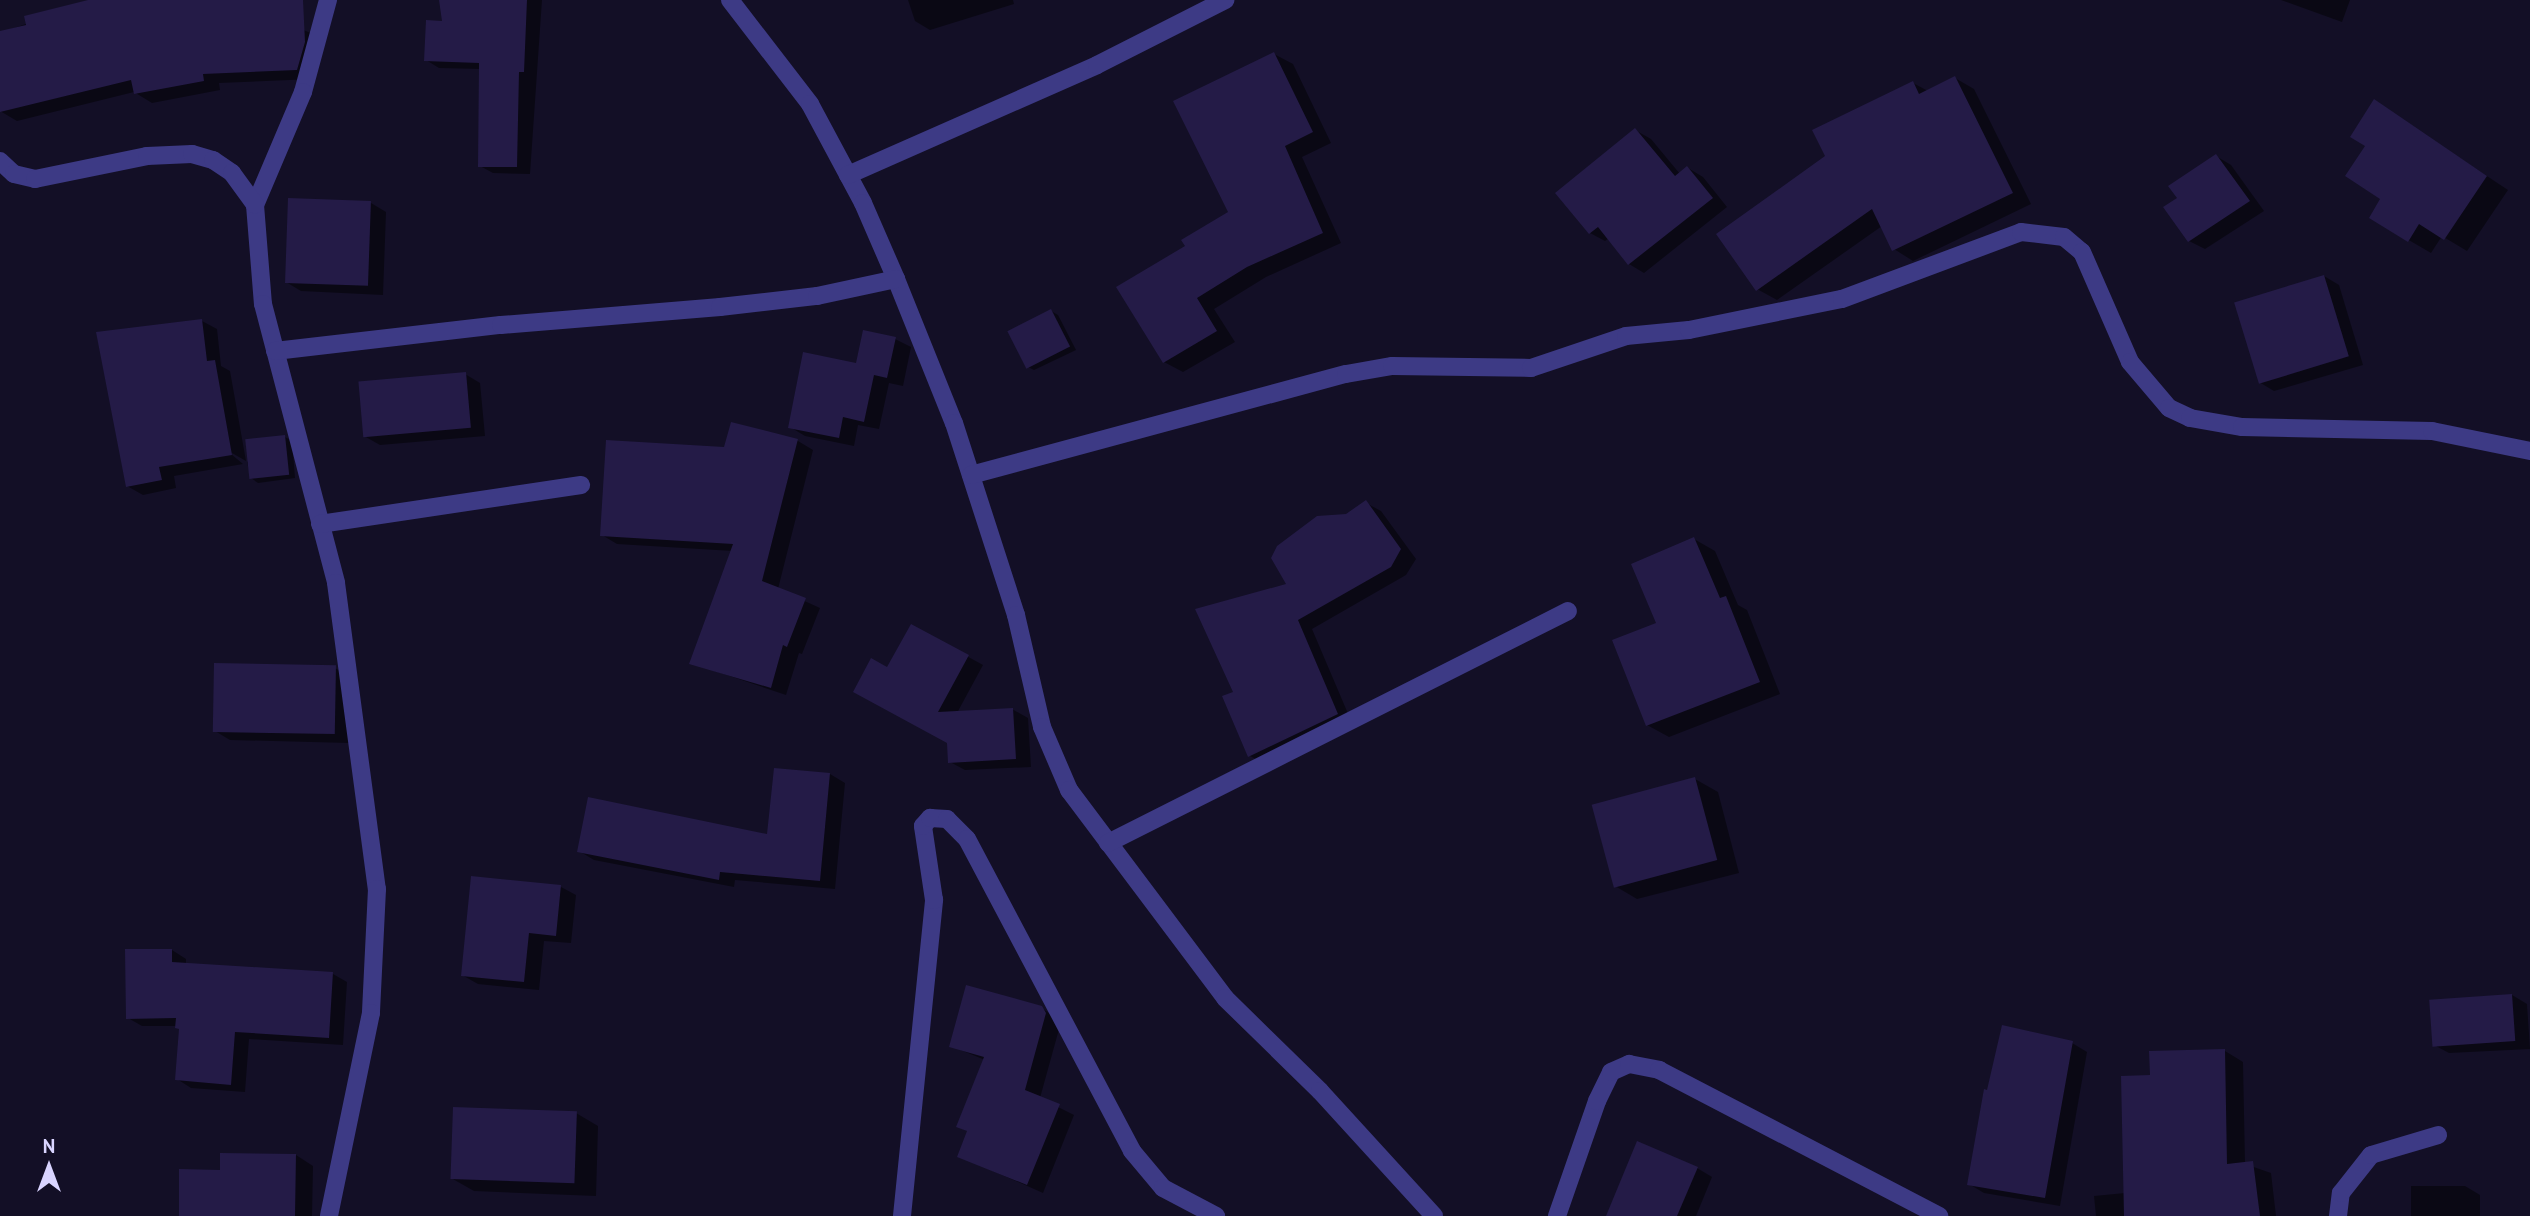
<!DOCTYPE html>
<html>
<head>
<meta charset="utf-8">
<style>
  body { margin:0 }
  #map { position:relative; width:2530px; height:1216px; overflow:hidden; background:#130f26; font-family:"PT Sans",sans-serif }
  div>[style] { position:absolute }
  .shadow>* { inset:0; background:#0007 }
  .building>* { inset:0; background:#241b47; transform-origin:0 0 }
  .minor>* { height:18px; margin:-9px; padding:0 9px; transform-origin:9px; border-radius:9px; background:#3d3a85 }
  span { translate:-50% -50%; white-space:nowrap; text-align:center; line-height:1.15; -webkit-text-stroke:6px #130f26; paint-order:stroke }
  .north { position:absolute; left:14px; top:1132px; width:70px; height:70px; -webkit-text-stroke:5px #130f26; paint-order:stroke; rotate:0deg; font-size:19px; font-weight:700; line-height:28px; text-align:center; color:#d9d4ff }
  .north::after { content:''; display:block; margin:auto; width:24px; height:32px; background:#d9d4ff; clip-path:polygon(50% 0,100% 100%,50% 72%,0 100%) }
</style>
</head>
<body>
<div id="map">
  <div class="shadow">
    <div style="clip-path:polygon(95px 0,233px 0,320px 37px,314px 79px,219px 83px,220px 90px,152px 103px,134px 92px,17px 121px,0 111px,0 33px)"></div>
    <div style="clip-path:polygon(440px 0,542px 0,530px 174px,493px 173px,480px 166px,481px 69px,439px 68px,426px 60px,444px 23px)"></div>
    <div style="clip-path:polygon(908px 0,1013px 0,1014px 4px,930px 30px,915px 21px)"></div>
    <div style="clip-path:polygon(2281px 0,2350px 0,2342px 22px)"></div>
    <div style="clip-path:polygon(1274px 54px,1293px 64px,1331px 143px,1302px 157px,1341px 243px,1266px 277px,1214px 309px,1235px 342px,1183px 372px,1164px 362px,1187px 247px,1230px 212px)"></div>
    <div style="clip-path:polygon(1955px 78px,1974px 89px,2031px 204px,1913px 261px,1894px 249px,1882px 226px,1777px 300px,1757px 289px,1827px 157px,1913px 83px,1928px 91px)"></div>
    <div style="clip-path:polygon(2375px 102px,2508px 190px,2467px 251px,2442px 236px,2431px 253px,2371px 218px,2383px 198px,2367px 146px)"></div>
    <div style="clip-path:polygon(1635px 130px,1651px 139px,1680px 174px,1688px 168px,1703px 177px,1727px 207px,1644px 273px,1629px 264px,1609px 238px,1605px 241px,1590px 233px)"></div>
    <div style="clip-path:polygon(2216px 156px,2231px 165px,2264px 211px,2205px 249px,2189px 241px,2179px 198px)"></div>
    <div style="clip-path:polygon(290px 200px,371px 203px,386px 212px,383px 295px,301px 291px,286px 282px)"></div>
    <div style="clip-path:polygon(2324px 276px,2339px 285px,2363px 365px,2274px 391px,2259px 382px)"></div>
    <div style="clip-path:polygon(1051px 311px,1058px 315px,1076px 350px,1034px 370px,1026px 366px)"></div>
    <div style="clip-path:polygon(202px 321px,217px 329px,221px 366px,230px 371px,246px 461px,225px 449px,243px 464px,174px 476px,176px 488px,143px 495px,127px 486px)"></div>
    <div style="clip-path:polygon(895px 339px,911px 347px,903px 386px,889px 383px,879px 429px,858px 425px,854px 446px,805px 436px,790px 427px,858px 365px)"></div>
    <div style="clip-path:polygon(465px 374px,480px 383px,485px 436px,380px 445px,364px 436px)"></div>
    <div style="clip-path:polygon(732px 424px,798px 441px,813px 450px,778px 589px,820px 608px,802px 654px,799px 653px,786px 695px,691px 663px,733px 551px,617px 544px,602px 535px,726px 449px)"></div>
    <div style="clip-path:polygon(285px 437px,292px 441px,295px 478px,258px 483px,251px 478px,247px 462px)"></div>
    <div style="clip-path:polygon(1366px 503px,1381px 511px,1416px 559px,1406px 575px,1312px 629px,1352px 723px,1265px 764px,1250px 756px,1235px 692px,1289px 585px,1347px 516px)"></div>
    <div style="clip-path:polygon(1694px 539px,1715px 551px,1738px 605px,1747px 610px,1780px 694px,1669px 737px,1647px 725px,1658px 624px)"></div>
    <div style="clip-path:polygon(912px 626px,983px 665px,957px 713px,1012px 709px,1028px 718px,1031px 767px,965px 770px,950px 762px,949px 743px,888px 669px)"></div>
    <div style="clip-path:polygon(335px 668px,350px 677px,349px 743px,230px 740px,215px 731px)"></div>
    <div style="clip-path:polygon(830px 774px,845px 783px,835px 889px,735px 880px,734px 887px,594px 860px,579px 851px,769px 836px)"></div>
    <div style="clip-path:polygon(1695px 779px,1718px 792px,1739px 873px,1637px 899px,1615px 886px)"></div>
    <div style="clip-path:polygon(561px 887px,576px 895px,571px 943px,544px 941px,539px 990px,478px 984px,462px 975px)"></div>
    <div style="clip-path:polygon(172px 950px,186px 959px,186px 965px,333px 974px,347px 982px,343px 1045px,249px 1039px,245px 1092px,191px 1088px,177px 1079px,181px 1030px,177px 1026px,142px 1026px,128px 1018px)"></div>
    <div style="clip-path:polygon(2512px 995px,2527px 1004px,2530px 1049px,2449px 1053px,2434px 1045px)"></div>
    <div style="clip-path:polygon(1042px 1008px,1061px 1022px,1040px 1098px,1074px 1115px,1043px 1193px,959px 1156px,969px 1132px,958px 1126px,985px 1060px,951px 1046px)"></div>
    <div style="clip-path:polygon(2072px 1043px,2087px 1052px,2060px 1206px,1984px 1193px,1969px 1184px)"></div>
    <div style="clip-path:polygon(2225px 1051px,2243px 1062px,2245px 1164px,2271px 1173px,2276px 1216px,2096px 1216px,2094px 1196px,2125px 1193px,2152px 1077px)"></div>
    <div style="clip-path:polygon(576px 1113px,598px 1126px,596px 1196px,474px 1191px,451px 1178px)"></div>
    <div style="clip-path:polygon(296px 1155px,313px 1166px,312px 1216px,181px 1216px,221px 1172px)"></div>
    <div style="clip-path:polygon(1697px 1168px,1712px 1177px,1696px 1216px,1622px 1216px)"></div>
    <div style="clip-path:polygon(2411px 1186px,2465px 1186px,2480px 1195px,2480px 1216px,2411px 1216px)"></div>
  </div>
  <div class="building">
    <div style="clip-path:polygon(88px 0,303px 0,305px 42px,297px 70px,203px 74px,204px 81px,134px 94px,131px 80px,0 112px,0 31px,26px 25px,24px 16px)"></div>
    <div style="clip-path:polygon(439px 0,527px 0,524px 72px,519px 72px,517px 167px,478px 167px,479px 63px,424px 61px,426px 20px,442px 21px)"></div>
    <div style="clip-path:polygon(1274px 52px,1313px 132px,1285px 146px,1323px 233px,1247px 267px,1197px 298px,1217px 331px,1163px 363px,1116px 287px,1185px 246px,1181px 240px,1228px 212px,1173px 101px)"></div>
    <div style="clip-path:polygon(1955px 76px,2013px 193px,1892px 251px,1872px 209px,1756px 291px,1716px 234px,1825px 156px,1812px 130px,1913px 81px,1919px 94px)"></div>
    <div style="clip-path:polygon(2374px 99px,2487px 176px,2444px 240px,2419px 224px,2408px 242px,2369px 218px,2380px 199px,2345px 176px,2365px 146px,2350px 137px)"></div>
    <div style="clip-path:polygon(1635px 128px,1675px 176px,1687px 166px,1713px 198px,1628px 265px,1598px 227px,1589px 234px,1555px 193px)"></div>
    <div style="clip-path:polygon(2216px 154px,2250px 201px,2188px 242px,2163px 207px,2177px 198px,2168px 186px)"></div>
    <div style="left:288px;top:198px;width:83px;height:85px;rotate:2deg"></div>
    <div style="left:2324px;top:275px;width:85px;height:94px;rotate:73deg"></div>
    <div style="left:1051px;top:309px;width:42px;height:49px;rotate:63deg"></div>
    <div style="clip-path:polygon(202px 319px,207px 361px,215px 360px,232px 455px,159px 467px,162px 480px,126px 487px,96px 332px)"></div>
    <div style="clip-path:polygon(863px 330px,896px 337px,887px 378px,874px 375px,864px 422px,843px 417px,839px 438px,788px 428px,803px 352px,856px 363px)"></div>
    <div style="left:466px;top:372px;width:56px;height:108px;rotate:85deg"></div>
    <div style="clip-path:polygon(731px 422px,798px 439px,762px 581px,806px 598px,787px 647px,783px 645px,771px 688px,689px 664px,733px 544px,600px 536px,606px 440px,724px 447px)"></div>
    <div style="left:285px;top:435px;width:40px;height:40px;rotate:84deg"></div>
    <div style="clip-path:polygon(1366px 500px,1401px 549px,1391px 567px,1298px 620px,1338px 714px,1248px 757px,1222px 696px,1233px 692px,1195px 609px,1286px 584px,1271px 558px,1277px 546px,1317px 516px,1346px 514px)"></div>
    <div style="clip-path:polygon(1694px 537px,1720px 598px,1726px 596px,1760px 682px,1646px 726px,1612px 640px,1656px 623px,1631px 564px)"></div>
    <div style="clip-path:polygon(911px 624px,969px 655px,938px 712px,1013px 708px,1016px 759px,948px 763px,947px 743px,853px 692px,871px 658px,887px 667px)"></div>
    <div style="left:214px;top:663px;width:122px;height:69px;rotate:1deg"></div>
    <div style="clip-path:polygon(774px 768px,830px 773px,820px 881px,720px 872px,719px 880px,577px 852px,588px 797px,767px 834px)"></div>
    <div style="left:1695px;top:777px;width:86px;height:107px;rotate:75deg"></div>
    <div style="clip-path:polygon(471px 876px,561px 885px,556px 936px,529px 933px,524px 982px,461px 976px)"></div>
    <div style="clip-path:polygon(125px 949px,172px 949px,172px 962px,333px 972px,329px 1038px,235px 1032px,231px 1085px,175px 1080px,179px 1029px,175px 1028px,176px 1018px,126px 1019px)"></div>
    <div style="clip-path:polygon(966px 985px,1042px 1006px,1046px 1013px,1025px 1090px,1060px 1104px,1027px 1185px,957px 1157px,967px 1131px,956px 1127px,984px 1057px,949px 1047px)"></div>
    <div style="left:2512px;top:994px;width:47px;height:83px;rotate:86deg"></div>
    <div style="clip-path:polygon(2002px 1025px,2073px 1041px,2045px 1198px,1967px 1185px,1984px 1089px,1987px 1090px)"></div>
    <div style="clip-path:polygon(2225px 1049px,2227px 1164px,2253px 1161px,2260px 1216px,2124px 1216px,2121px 1076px,2150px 1075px,2149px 1051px)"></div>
    <div style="left:453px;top:1107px;width:124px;height:72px;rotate:2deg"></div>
    <div style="clip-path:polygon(1637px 1141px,1698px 1167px,1677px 1216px,1606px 1216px)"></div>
    <div style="clip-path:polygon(220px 1153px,296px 1154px,295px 1216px,179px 1216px,179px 1169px,220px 1170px)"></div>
  </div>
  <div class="minor">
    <div style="left:328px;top:0;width:95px;rotate:105.2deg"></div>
    <div style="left:303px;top:92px;width:123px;rotate:113deg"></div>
    <div style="left:255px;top:205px;width:99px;rotate:85.4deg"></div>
    <div style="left:263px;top:304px;width:288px;rotate:75.3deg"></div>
    <div style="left:336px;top:583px;width:309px;rotate:82.4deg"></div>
    <div style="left:377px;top:889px;width:124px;rotate:92.8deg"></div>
    <div style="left:371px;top:1013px;width:207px;rotate:101.7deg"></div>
    <div style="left:730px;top:0;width:131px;rotate:52.4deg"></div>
    <div style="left:810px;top:104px;width:112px;rotate:61.8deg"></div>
    <div style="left:863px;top:203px;width:83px;rotate:66.5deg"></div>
    <div style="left:896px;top:279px;width:155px;rotate:68.1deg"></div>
    <div style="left:954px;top:423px;width:202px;rotate:72.1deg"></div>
    <div style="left:1016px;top:615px;width:115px;rotate:76.9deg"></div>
    <div style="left:1042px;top:727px;width:69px;rotate:66.8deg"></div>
    <div style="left:1069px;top:790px;width:260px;rotate:53.1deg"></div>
    <div style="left:1225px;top:998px;width:133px;rotate:44.4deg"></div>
    <div style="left:1320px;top:1091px;width:169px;rotate:47.6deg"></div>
    <div style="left:0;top:161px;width:19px;rotate:43deg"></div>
    <div style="left:14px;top:174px;width:22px;rotate:13deg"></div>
    <div style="left:35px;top:179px;width:114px;rotate:-11.6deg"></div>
    <div style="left:147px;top:156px;width:45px;rotate:-2.5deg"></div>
    <div style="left:192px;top:154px;width:22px;rotate:16deg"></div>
    <div style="left:213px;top:160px;width:23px;rotate:34deg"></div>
    <div style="left:232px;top:173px;width:39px;rotate:54deg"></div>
    <div style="left:848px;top:175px;width:272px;rotate:-23.8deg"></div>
    <div style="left:1097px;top:65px;width:144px;rotate:-26.9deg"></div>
    <div style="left:275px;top:351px;width:227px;rotate:-6.6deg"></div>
    <div style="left:501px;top:325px;width:220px;rotate:-4.7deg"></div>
    <div style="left:720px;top:307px;width:98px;rotate:-6.5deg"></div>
    <div style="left:817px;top:296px;width:81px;rotate:-12.1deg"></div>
    <div style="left:971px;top:475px;width:388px;rotate:-15.1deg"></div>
    <div style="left:1346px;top:374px;width:47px;rotate:-9.9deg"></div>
    <div style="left:1392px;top:366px;width:139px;rotate:0.8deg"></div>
    <div style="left:1531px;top:368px;width:100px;rotate:-18.6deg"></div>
    <div style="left:1626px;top:336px;width:63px;rotate:-5.4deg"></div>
    <div style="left:1689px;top:330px;width:156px;rotate:-11.5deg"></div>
    <div style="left:1842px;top:299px;width:191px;rotate:-20.5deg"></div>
    <div style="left:2021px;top:232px;width:43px;rotate:6.6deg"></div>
    <div style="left:2064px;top:237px;width:23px;rotate:40deg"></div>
    <div style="left:2082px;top:252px;width:120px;rotate:66.4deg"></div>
    <div style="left:2130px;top:362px;width:60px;rotate:49.7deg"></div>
    <div style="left:2169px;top:408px;width:23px;rotate:25deg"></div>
    <div style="left:2190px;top:418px;width:53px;rotate:9.8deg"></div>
    <div style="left:2242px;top:427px;width:190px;rotate:1.2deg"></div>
    <div style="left:2432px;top:431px;width:100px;rotate:11.5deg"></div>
    <div style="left:320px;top:524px;width:264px;rotate:-8.5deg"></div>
    <div style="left:1108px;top:843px;width:515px;rotate:-26.76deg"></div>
    <div style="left:902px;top:1216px;width:318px;rotate:-84.2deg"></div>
    <div style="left:934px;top:900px;width:75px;rotate:-98.5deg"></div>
    <div style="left:923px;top:826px;width:11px;rotate:-49deg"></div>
    <div style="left:930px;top:818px;width:17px;rotate:3deg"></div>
    <div style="left:947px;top:819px;width:28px;rotate:45deg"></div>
    <div style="left:967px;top:839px;width:353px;rotate:62.1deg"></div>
    <div style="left:1132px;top:1151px;width:48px;rotate:50deg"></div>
    <div style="left:1163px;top:1188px;width:60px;rotate:27.8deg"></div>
    <div style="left:1557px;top:1216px;width:122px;rotate:-70.8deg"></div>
    <div style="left:1597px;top:1101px;width:32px;rotate:-64deg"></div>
    <div style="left:1611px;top:1072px;width:20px;rotate:-24deg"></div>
    <div style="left:1629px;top:1064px;width:31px;rotate:11deg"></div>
    <div style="left:1659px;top:1070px;width:316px;rotate:27.5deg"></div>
    <div style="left:2338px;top:1216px;width:23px;rotate:-83deg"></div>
    <div style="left:2341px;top:1193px;width:48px;rotate:-51.7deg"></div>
    <div style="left:2371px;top:1155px;width:70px;rotate:-16.6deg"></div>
  </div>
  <div class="north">N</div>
</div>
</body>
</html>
